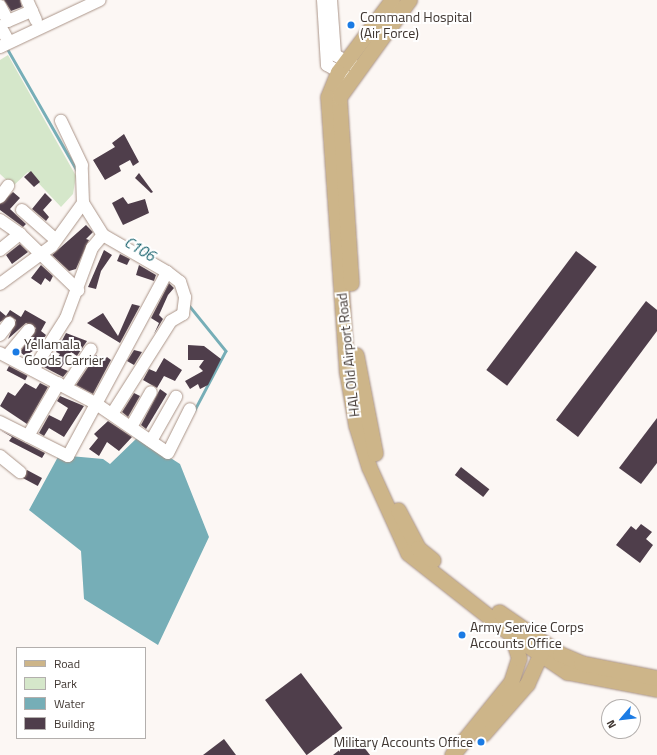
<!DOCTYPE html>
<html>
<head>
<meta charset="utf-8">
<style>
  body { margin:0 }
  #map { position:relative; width:657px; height:755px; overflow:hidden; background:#fcf7f4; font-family:"Titillium Web",sans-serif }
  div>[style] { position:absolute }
  .green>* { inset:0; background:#d5e7ca }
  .water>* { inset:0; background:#76aeb7 }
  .stream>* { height:2.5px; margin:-1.25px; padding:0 1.25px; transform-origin:1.25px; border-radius:1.25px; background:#76aeb7 }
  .building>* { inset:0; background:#4f3e4b; transform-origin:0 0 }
  .roads { filter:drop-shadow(0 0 1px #ab9589) drop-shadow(0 0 1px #ab9589) }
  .minor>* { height:12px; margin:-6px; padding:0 6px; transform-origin:6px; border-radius:6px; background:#fff }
  .major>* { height:15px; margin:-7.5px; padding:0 7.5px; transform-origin:7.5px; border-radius:7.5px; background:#cdb589 }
  .dots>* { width:11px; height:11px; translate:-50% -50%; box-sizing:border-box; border:2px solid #fff; border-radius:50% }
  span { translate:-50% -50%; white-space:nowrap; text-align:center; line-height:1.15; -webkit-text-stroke:4px #fff; paint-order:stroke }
  .poi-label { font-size:14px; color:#403732 }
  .left { translate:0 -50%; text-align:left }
  .right { translate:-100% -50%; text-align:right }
  .street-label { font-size:14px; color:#403732 }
  .water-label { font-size:15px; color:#14606b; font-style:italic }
  .legend { position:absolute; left:16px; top:647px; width:130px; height:92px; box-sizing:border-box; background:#fff; border:1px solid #b3afad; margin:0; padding:5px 7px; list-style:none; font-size:12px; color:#403732 }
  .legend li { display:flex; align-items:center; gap:8px; height:20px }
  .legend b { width:20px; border:1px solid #b3afad }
  .north { position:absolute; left:601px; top:699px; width:40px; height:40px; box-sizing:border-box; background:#fff; border:1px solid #b3afad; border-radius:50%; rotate:242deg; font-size:11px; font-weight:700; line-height:16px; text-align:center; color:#403732 }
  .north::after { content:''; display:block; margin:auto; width:14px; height:18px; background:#1b7be4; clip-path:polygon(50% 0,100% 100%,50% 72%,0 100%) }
</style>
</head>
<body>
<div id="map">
  <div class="green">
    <div style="clip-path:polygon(8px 55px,76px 176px,73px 194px,61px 207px,28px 172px,13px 186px,0 174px,0 60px)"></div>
  </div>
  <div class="water">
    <div style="clip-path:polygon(138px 437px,180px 464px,209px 537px,158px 645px,84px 599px,81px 551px,29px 510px,59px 455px,103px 459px,110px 464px)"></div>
  </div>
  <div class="stream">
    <div style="left:7px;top:48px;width:141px;rotate:60.2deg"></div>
    <div style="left:188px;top:304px;width:60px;rotate:51deg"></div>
    <div style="left:226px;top:351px;width:67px;rotate:117.7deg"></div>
  </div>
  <div class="building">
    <div style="clip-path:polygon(4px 0,20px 0,22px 7px,11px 11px)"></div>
    <div style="clip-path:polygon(124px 134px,139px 162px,133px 166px,130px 160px,119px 166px,121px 171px,105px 180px,93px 160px,115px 147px,112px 143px)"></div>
    <div style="clip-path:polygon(31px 171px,40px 182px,34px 187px,24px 177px)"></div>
    <div style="clip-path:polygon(139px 173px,153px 192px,151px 193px,135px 178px)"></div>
    <div style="clip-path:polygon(13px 192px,20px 198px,10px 209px,26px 224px,23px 227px,0 210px,0 204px)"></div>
    <div style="clip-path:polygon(45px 193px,52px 200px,43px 210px,49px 217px,46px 221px,32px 209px)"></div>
    <div style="clip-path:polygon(123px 197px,128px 204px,145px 199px,149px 213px,123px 225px,112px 203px)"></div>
    <div style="clip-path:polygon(86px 225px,93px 232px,86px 239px,89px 240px,76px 269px,69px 271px,52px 255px)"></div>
    <div style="clip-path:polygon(20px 244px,28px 252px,12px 264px,6px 255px)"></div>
    <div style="clip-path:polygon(104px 250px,112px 255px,101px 271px,96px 289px,88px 287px)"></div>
    <div style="left:576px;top:251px;width:26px;height:149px;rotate:37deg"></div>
    <div style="clip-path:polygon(120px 254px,130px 259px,127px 265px,117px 261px)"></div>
    <div style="clip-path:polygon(41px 265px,53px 276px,50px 282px,45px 278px,41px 285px,31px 278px)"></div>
    <div style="clip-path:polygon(139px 265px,156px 275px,154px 281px,136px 275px)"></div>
    <div style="clip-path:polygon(169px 283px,174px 288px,168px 295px,159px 315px,163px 319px,154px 334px,159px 323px,151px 318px)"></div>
    <div style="clip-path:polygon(646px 301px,657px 310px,657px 331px,578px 437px,556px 420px)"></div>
    <div style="clip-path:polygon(132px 304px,140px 306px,120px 343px,87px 323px,103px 313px,118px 336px)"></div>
    <div style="clip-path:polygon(10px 310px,21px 317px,25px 310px,46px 322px,41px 331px,46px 335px,39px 347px,25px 356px,20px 352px,36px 328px,26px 323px,8px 339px,16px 320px,10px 316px,0 322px,0 311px,6px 316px)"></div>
    <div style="clip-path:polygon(66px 333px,87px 341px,77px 356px,71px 352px,61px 368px,68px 371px,63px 377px,44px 367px,48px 361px,53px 364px,60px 354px,56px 352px)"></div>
    <div style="clip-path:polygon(188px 345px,204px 346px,221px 359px,208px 385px,200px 389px,198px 384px,190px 389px,185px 381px,203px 371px,199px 367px,204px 360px,188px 360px)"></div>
    <div style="clip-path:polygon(134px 350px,142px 352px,134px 365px,127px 361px)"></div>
    <div style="clip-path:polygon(96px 355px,103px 361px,107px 357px,111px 360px,93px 394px,76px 385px)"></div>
    <div style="clip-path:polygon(164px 358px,182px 370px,175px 381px,164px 376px,157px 388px,143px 380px,149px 369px,156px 372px)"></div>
    <div style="left:9px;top:366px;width:21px;height:5px;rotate:28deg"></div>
    <div style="clip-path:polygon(25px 383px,36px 389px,40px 383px,48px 387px,27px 424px,0 406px,8px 392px,15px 396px)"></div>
    <div style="clip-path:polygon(160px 389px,167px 394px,146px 429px,141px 425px)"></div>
    <div style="clip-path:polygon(134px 393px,140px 396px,128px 417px,122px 412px)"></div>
    <div style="clip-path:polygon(60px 396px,84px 406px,64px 437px,49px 428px,44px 436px,39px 433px,49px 415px,61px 421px,68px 408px,57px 401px)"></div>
    <div style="clip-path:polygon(657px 418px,657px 463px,641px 484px,619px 468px)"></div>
    <div style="clip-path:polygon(108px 421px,132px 437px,119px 451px,107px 442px,99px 456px,89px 449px,98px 438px,94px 434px)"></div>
    <div style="clip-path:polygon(0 430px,45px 453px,42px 458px,9px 441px,12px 437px)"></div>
    <div style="left:461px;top:467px;width:36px;height:10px;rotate:38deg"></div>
    <div style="left:27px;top:470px;width:17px;height:9px;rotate:28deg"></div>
    <div style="clip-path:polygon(641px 524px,652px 532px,646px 539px,653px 545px,640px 563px,616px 545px,631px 526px,636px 530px)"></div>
    <div style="left:301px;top:673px;width:69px;height:45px;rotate:53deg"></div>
    <div style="clip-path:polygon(356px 737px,370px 755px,333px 755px)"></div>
    <div style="clip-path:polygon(224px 739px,236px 755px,203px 755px)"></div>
  </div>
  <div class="roads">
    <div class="minor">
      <div style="left:27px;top:0;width:22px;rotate:66deg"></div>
      <div style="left:323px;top:0;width:65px;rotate:86.5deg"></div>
      <div style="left:327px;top:65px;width:21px;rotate:29deg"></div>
      <div style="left:331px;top:0;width:55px;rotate:85.8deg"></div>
      <div style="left:335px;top:55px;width:26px;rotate:29deg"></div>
      <div style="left:0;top:6px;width:17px;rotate:62deg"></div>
      <div style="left:8px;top:21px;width:26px;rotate:-23deg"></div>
      <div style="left:0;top:26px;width:18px;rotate:61deg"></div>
      <div style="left:0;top:47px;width:110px;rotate:-25.2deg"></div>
      <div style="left:0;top:197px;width:14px;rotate:-54deg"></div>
      <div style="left:22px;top:210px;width:45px;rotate:41.4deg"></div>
      <div style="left:0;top:220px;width:24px;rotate:35deg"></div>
      <div style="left:20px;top:234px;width:81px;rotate:44deg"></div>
      <div style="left:0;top:250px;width:26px;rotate:-39deg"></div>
      <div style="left:0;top:284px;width:64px;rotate:-36.2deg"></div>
      <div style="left:52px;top:246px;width:53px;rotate:-54.2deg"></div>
      <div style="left:83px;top:203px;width:38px;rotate:-92deg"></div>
      <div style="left:82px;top:165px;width:49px;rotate:-115.5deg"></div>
      <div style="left:0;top:335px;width:15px;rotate:-53deg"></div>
      <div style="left:0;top:353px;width:107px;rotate:27.8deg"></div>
      <div style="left:95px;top:403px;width:88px;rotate:34.4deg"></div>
      <div style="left:168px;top:453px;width:49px;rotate:-63.4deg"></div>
      <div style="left:7px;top:356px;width:34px;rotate:-50deg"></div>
      <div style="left:33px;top:370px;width:62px;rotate:-57.6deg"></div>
      <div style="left:66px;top:318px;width:75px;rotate:-69.6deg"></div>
      <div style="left:92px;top:248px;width:17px;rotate:-50deg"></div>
      <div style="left:66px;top:387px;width:45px;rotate:-56.7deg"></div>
      <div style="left:112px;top:414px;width:110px;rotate:-57.6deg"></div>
      <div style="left:171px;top:321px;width:14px;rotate:-30deg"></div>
      <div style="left:183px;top:314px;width:17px;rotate:-83deg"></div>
      <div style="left:185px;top:297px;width:16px;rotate:-108deg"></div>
      <div style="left:180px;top:282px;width:16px;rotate:-142deg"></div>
      <div style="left:0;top:422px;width:76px;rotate:26.6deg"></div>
      <div style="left:68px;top:456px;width:209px;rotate:-61.7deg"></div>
      <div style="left:167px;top:272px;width:74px;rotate:-150deg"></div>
      <div style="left:103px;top:235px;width:38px;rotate:-122deg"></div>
      <div style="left:131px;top:427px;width:40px;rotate:-60.3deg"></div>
      <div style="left:28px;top:436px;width:61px;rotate:-59.7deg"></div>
      <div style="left:151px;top:441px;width:51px;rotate:-60.4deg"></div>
      <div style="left:0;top:456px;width:26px;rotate:39deg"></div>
    </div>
    <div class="major">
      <div style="left:392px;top:0;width:90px;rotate:126.9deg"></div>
      <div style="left:338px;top:72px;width:27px;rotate:112deg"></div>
      <div style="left:328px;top:97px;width:277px;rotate:86.1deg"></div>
      <div style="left:347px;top:373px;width:53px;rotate:80.2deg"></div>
      <div style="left:356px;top:425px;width:44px;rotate:72.8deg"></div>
      <div style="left:369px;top:467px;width:94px;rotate:65.6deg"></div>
      <div style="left:408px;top:553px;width:131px;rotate:38.2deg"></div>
      <div style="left:511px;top:634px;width:68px;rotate:34.2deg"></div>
      <div style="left:567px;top:672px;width:92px;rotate:10.7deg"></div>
      <div style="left:351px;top:283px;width:186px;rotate:-93.7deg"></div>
      <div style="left:339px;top:97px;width:120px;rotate:-54.2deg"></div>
      <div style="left:356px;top:355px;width:100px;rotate:79deg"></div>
      <div style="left:398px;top:510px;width:43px;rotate:62.2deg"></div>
      <div style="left:418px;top:548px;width:19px;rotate:39deg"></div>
      <div style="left:499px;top:612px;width:74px;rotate:34.5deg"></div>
      <div style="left:560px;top:654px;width:23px;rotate:23deg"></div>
      <div style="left:581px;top:663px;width:77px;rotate:11.2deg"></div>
      <div style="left:483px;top:734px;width:67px;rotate:-48.7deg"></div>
      <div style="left:527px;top:684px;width:42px;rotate:-65.9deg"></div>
      <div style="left:452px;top:755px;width:94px;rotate:-51.1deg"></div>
      <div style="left:511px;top:682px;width:25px;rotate:-72deg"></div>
      <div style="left:519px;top:658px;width:25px;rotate:-108deg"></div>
    </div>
  </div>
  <div class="dots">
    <div style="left:351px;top:25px;background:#1b7be4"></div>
    <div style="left:16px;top:352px;background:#1b7be4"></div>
    <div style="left:462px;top:635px;background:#1b7be4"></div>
    <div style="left:481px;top:742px;background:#1b7be4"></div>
  </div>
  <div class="poi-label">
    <span class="left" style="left:360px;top:25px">Command Hospital<br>(Air Force)</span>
    <span class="left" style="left:24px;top:352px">Yellamala<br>Goods Carrier</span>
    <span class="left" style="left:470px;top:635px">Army Service Corps<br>Accounts Office</span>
    <span class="right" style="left:473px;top:742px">Military Accounts Office</span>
  </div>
  <div class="street-label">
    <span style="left:348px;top:355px;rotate:-96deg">HAL Old Airport Road</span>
  </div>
  <div class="water-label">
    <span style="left:140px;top:249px;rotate:31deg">C106</span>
  </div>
  <ul class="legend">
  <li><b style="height:5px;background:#cdb589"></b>Road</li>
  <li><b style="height:11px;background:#d5e7ca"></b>Park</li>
  <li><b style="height:11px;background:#76aeb7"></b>Water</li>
  <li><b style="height:11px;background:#4f3e4b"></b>Building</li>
  </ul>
  <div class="north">N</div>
</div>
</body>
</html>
